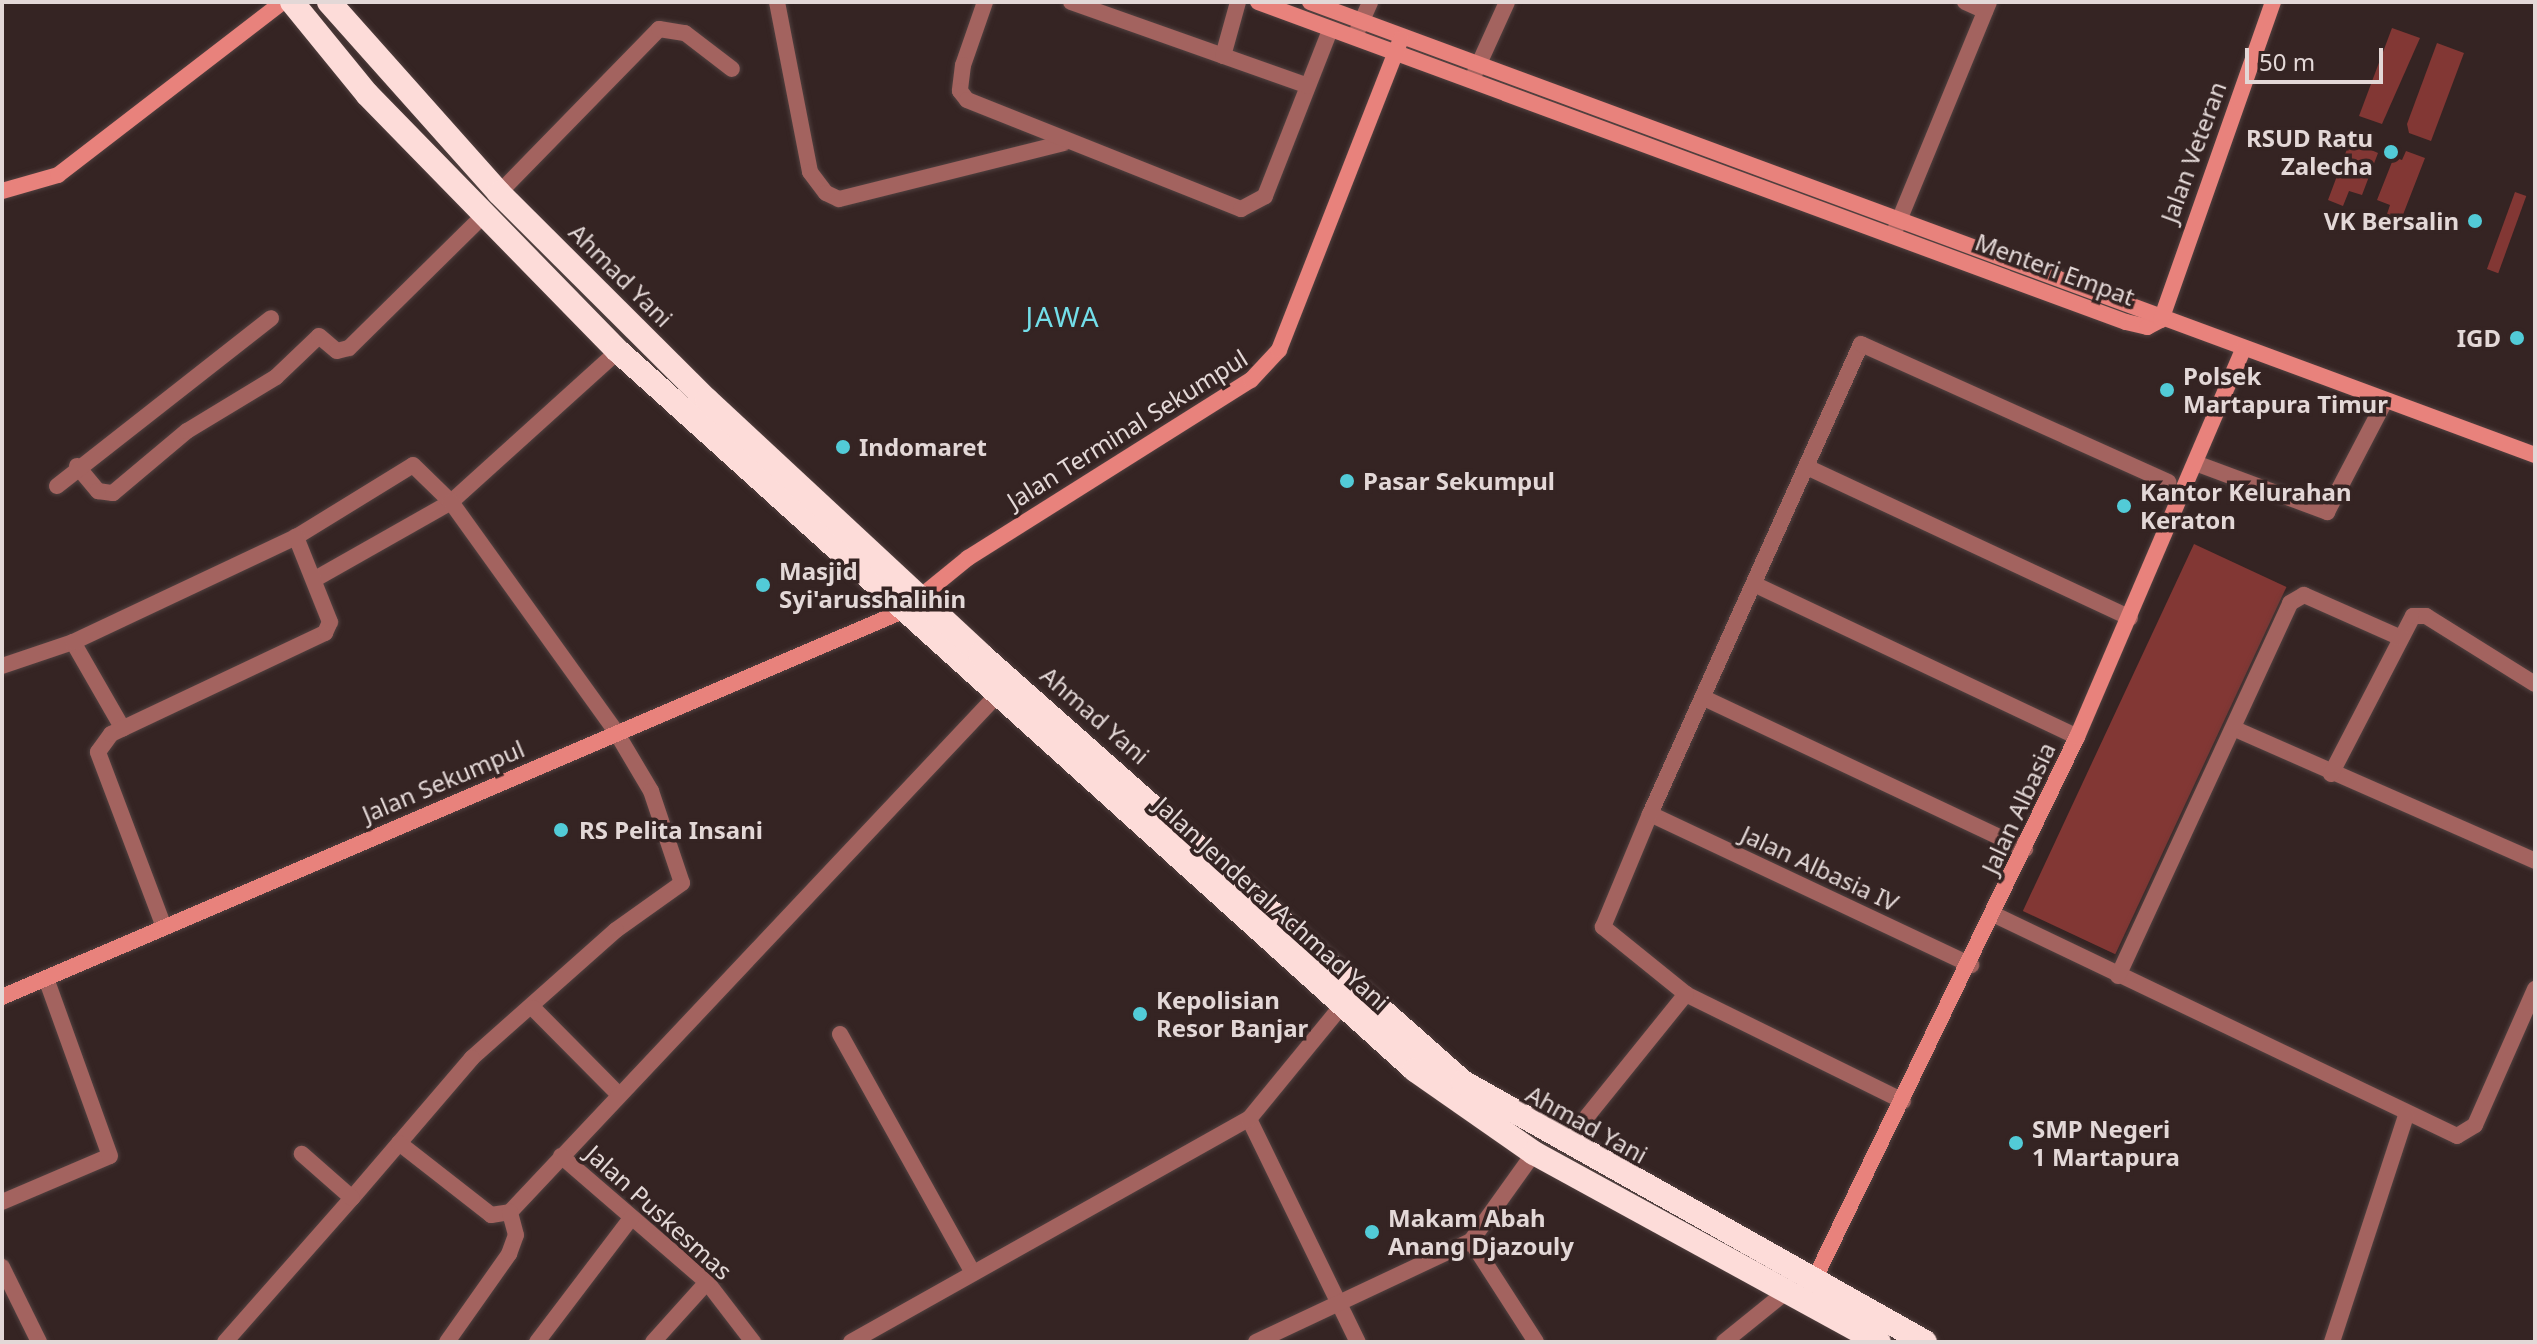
<!DOCTYPE html>
<html>
<head>
<meta charset="utf-8">
<style>
  body { margin:0 }
  #map { position:relative; width:2537px; height:1344px; overflow:hidden; background:#352423; font-family:"Noto Sans",sans-serif }
  div>[style] { position:absolute }
  .green>* { inset:0; background:#823734; transform-origin:0 0 }
  .roads { filter:drop-shadow(0 0 2px #514140) drop-shadow(0 0 2px #514140) }
  .street>* { height:16px; margin:-8px; padding:0 8px; transform-origin:8px; border-radius:8px; background:#a3635f }
  .secondary>* { height:16px; margin:-8px; padding:0 8px; transform-origin:8px; border-radius:8px; background:#e8827c }
  .highway>* { height:24px; margin:-12px; padding:0 12px; transform-origin:12px; border-radius:12px; background:#fddcd9 }
  .dots>* { width:22px; height:22px; translate:-50% -50%; box-sizing:border-box; border:4px solid #352423; border-radius:50% }
  span { translate:-50% -50%; white-space:nowrap; text-align:center; line-height:1.15; -webkit-text-stroke:7px #352423; paint-order:stroke }
  .poi-label { font-size:24px; color:#e3d8d7; font-weight:700 }
  .right { translate:-100% -50%; text-align:right }
  .left { translate:0 -50%; text-align:left }
  .street-label { font-size:24px; color:#e3d8d7 }
  .quarter-label { font-size:28px; color:#73dee9; letter-spacing:2px }
  .frame { position:absolute; inset:0; border:4px solid #e3d8d7; pointer-events:none }
  .scale { position:absolute; left:2245px; top:48px; width:138px; height:36px; box-sizing:border-box; border:4px solid #e3d8d7; border-top:0; padding-left:10px; font-size:24px; line-height:28px; white-space:nowrap; color:#e3d8d7; -webkit-text-stroke:6px #352423; paint-order:stroke }
</style>
</head>
<body>
<div id="map">
  <div class="green">
    <div style="clip-path:polygon(2392px 28px,2420px 38px,2382px 124px,2359px 116px)"></div>
    <div style="clip-path:polygon(2437px 43px,2464px 53px,2431px 141px,2409px 133px,2407px 124px)"></div>
    <div style="clip-path:polygon(2353px 133px,2373px 140px,2369px 149px,2378px 153px,2362px 195px,2349px 191px,2343px 206px,2328px 200px)"></div>
    <div style="clip-path:polygon(2406px 151px,2425px 158px,2399px 225px,2385px 220px,2390px 205px,2377px 200px,2394px 157px,2402px 160px)"></div>
    <div style="left:2515px;top:192px;width:12px;height:82px;rotate:20deg"></div>
    <div style="left:2194px;top:544px;width:102px;height:405px;rotate:25deg"></div>
  </div>
  <div class="roads">
    <div class="street">
      <div style="left:777px;top:2px;width:173px;rotate:79deg"></div>
      <div style="left:810px;top:172px;width:26px;rotate:53deg"></div>
      <div style="left:826px;top:193px;width:14px;rotate:25deg"></div>
      <div style="left:839px;top:199px;width:231px;rotate:-14deg"></div>
      <div style="left:985px;top:2px;width:67px;rotate:109.2deg"></div>
      <div style="left:963px;top:65px;width:26px;rotate:97deg"></div>
      <div style="left:960px;top:91px;width:11px;rotate:52deg"></div>
      <div style="left:967px;top:100px;width:295px;rotate:21.7deg"></div>
      <div style="left:1241px;top:209px;width:27px;rotate:-28deg"></div>
      <div style="left:1265px;top:196px;width:178px;rotate:-68.6deg"></div>
      <div style="left:1071px;top:2px;width:251px;rotate:19.5deg"></div>
      <div style="left:1965px;top:2px;width:22px;rotate:24deg"></div>
      <div style="left:1356px;top:34px;width:35px;rotate:-66deg"></div>
      <div style="left:1223px;top:56px;width:56px;rotate:-74.5deg"></div>
      <div style="left:1473px;top:77px;width:82px;rotate:-65.6deg"></div>
      <div style="left:499px;top:193px;width:229px;rotate:-45.7deg"></div>
      <div style="left:659px;top:29px;width:26px;rotate:9deg"></div>
      <div style="left:685px;top:33px;width:59px;rotate:37.5deg"></div>
      <div style="left:1893px;top:235px;width:252px;rotate:-67.6deg"></div>
      <div style="left:2198px;top:464px;width:138px;rotate:20.4deg"></div>
      <div style="left:2327px;top:512px;width:125px;rotate:-62.4deg"></div>
      <div style="left:77px;top:466px;width:33px;rotate:50deg"></div>
      <div style="left:98px;top:491px;width:15px;rotate:8deg"></div>
      <div style="left:113px;top:493px;width:97px;rotate:-40deg"></div>
      <div style="left:187px;top:431px;width:104px;rotate:-31.2deg"></div>
      <div style="left:276px;top:377px;width:59px;rotate:-43.6deg"></div>
      <div style="left:319px;top:336px;width:23px;rotate:40deg"></div>
      <div style="left:337px;top:351px;width:12px;rotate:-14deg"></div>
      <div style="left:349px;top:348px;width:187px;rotate:-44.6deg"></div>
      <div style="left:1811px;top:469px;width:352px;rotate:25deg"></div>
      <div style="left:57px;top:486px;width:272px;rotate:-38.1deg"></div>
      <div style="left:315px;top:579px;width:156px;rotate:-29.5deg"></div>
      <div style="left:451px;top:502px;width:225px;rotate:-42.1deg"></div>
      <div style="left:1758px;top:586px;width:353px;rotate:25.3deg"></div>
      <div style="left:73px;top:642px;width:100px;rotate:60.1deg"></div>
      <div style="left:2px;top:666px;width:75px;rotate:-18.7deg"></div>
      <div style="left:73px;top:642px;width:246px;rotate:-25.2deg"></div>
      <div style="left:296px;top:537px;width:137px;rotate:-31.6deg"></div>
      <div style="left:413px;top:465px;width:53px;rotate:44.2deg"></div>
      <div style="left:451px;top:502px;width:283px;rotate:54.3deg"></div>
      <div style="left:616px;top:732px;width:69px;rotate:59.3deg"></div>
      <div style="left:651px;top:791px;width:97px;rotate:71.4deg"></div>
      <div style="left:682px;top:883px;width:81px;rotate:144.5deg"></div>
      <div style="left:616px;top:930px;width:193px;rotate:138.4deg"></div>
      <div style="left:472px;top:1058px;width:184px;rotate:130.6deg"></div>
      <div style="left:1704px;top:698px;width:355px;rotate:25.2deg"></div>
      <div style="left:2235px;top:729px;width:328px;rotate:23.7deg"></div>
      <div style="left:2331px;top:774px;width:178px;rotate:-62.6deg"></div>
      <div style="left:2413px;top:616px;width:13px"></div>
      <div style="left:2426px;top:616px;width:128px;rotate:32deg"></div>
      <div style="left:1650px;top:814px;width:355px;rotate:25.2deg"></div>
      <div style="left:1995px;top:915px;width:512px;rotate:25.56deg"></div>
      <div style="left:2457px;top:1136px;width:21px;rotate:-31deg"></div>
      <div style="left:2475px;top:1125px;width:149px;rotate:-66.2deg"></div>
      <div style="left:164px;top:927px;width:187px;rotate:-110.7deg"></div>
      <div style="left:98px;top:752px;width:22px;rotate:-54deg"></div>
      <div style="left:111px;top:734px;width:237px;rotate:-25.3deg"></div>
      <div style="left:325px;top:633px;width:12px;rotate:-66deg"></div>
      <div style="left:330px;top:622px;width:92px;rotate:-111.8deg"></div>
      <div style="left:2118px;top:976px;width:411px;rotate:-65.2deg"></div>
      <div style="left:2290px;top:603px;width:16px;rotate:-30deg"></div>
      <div style="left:2304px;top:595px;width:106px;rotate:23.9deg"></div>
      <div style="left:533px;top:1008px;width:122px;rotate:45.3deg"></div>
      <div style="left:840px;top:1034px;width:269px;rotate:60.9deg"></div>
      <div style="left:1903px;top:1101px;width:242px;rotate:-153.8deg"></div>
      <div style="left:1686px;top:994px;width:107px;rotate:-141.1deg"></div>
      <div style="left:1603px;top:927px;width:122px;rotate:-67.4deg"></div>
      <div style="left:1650px;top:814px;width:515px;rotate:-65.82deg"></div>
      <div style="left:1861px;top:344px;width:337px;rotate:24.2deg"></div>
      <div style="left:1249px;top:1119px;width:248px;rotate:64deg"></div>
      <div style="left:1585px;top:1119px;width:161px;rotate:-51.1deg"></div>
      <div style="left:399px;top:1143px;width:117px;rotate:38deg"></div>
      <div style="left:491px;top:1215px;width:19px;rotate:-9deg"></div>
      <div style="left:510px;top:1212px;width:710px;rotate:-46.71deg"></div>
      <div style="left:561px;top:1156px;width:193px;rotate:40.8deg"></div>
      <div style="left:707px;top:1282px;width:76px;rotate:52.5deg"></div>
      <div style="left:2px;top:1202px;width:117px;rotate:-23.1deg"></div>
      <div style="left:110px;top:1156px;width:189px;rotate:-109.8deg"></div>
      <div style="left:1471px;top:1241px;width:108px;rotate:-54.4deg"></div>
      <div style="left:2px;top:1267px;width:84px;rotate:63.7deg"></div>
      <div style="left:225px;top:1342px;width:192px;rotate:-48.6deg"></div>
      <div style="left:352px;top:1198px;width:67px;rotate:-138.7deg"></div>
      <div style="left:447px;top:1342px;width:108px;rotate:-54.8deg"></div>
      <div style="left:509px;top:1254px;width:20px;rotate:-70deg"></div>
      <div style="left:516px;top:1235px;width:24px;rotate:-105deg"></div>
      <div style="left:537px;top:1342px;width:156px;rotate:-52.8deg"></div>
      <div style="left:653px;top:1342px;width:81px;rotate:-48deg"></div>
      <div style="left:851px;top:1342px;width:456px;rotate:-29.3deg"></div>
      <div style="left:1249px;top:1119px;width:149px;rotate:-50.7deg"></div>
      <div style="left:1256px;top:1342px;width:238px;rotate:-25.2deg"></div>
      <div style="left:1471px;top:1241px;width:120px;rotate:57.2deg"></div>
      <div style="left:1724px;top:1342px;width:81px;rotate:-39deg"></div>
      <div style="left:2332px;top:1342px;width:238px;rotate:-71.9deg"></div>
    </div>
    <div class="secondary">
      <div style="left:1258px;top:2px;width:925px;rotate:20.24deg"></div>
      <div style="left:2126px;top:322px;width:22px;rotate:13deg"></div>
      <div style="left:2147px;top:327px;width:16px;rotate:-27deg"></div>
      <div style="left:1310px;top:2px;width:1306px;rotate:20.29deg"></div>
      <div style="left:2px;top:191px;width:58px;rotate:-15.9deg"></div>
      <div style="left:58px;top:175px;width:284px;rotate:-37.6deg"></div>
      <div style="left:2161px;top:320px;width:337px;rotate:-70.6deg"></div>
      <div style="left:2px;top:997px;width:980px;rotate:-23.19deg"></div>
      <div style="left:903px;top:611px;width:84px;rotate:-39.2deg"></div>
      <div style="left:968px;top:558px;width:334px;rotate:-32.2deg"></div>
      <div style="left:1251px;top:380px;width:41px;rotate:-47deg"></div>
      <div style="left:1279px;top:350px;width:334px;rotate:-68.6deg"></div>
      <div style="left:1815px;top:1278px;width:601px;rotate:-64.16deg"></div>
      <div style="left:2077px;top:737px;width:423px;rotate:-66.8deg"></div>
    </div>
    <div class="highway">
      <div style="left:292px;top:2px;width:119px;rotate:50.8deg"></div>
      <div style="left:367px;top:94px;width:359px;rotate:45.7deg"></div>
      <div style="left:618px;top:351px;width:1073px;rotate:42.05deg"></div>
      <div style="left:1415px;top:1070px;width:145px;rotate:34.9deg"></div>
      <div style="left:1534px;top:1153px;width:393px;rotate:28.7deg"></div>
      <div style="left:329px;top:2px;width:256px;rotate:48.3deg"></div>
      <div style="left:499px;top:193px;width:293px;rotate:44.9deg"></div>
      <div style="left:707px;top:400px;width:373px;rotate:42.9deg"></div>
      <div style="left:980px;top:654px;width:645px;rotate:41.55deg"></div>
      <div style="left:1463px;top:1082px;width:530px;rotate:29.37deg"></div>
    </div>
  </div>
  <div class="dots">
    <div style="left:2391px;top:152px;background:#52cbd7"></div>
    <div style="left:2475px;top:221px;background:#52cbd7"></div>
    <div style="left:2517px;top:338px;background:#52cbd7"></div>
    <div style="left:2167px;top:390px;background:#52cbd7"></div>
    <div style="left:843px;top:447px;background:#52cbd7"></div>
    <div style="left:1347px;top:481px;background:#52cbd7"></div>
    <div style="left:2124px;top:506px;background:#52cbd7"></div>
    <div style="left:763px;top:585px;background:#52cbd7"></div>
    <div style="left:561px;top:830px;background:#52cbd7"></div>
    <div style="left:1140px;top:1014px;background:#52cbd7"></div>
    <div style="left:2016px;top:1143px;background:#52cbd7"></div>
    <div style="left:1372px;top:1232px;background:#52cbd7"></div>
  </div>
  <div class="poi-label">
    <span class="right" style="left:2373px;top:152px">RSUD Ratu<br>Zalecha</span>
    <span class="right" style="left:2459px;top:221px">VK Bersalin</span>
    <span class="right" style="left:2501px;top:338px">IGD</span>
    <span class="left" style="left:2183px;top:390px">Polsek<br>Martapura Timur</span>
    <span class="left" style="left:859px;top:447px">Indomaret</span>
    <span class="left" style="left:1363px;top:481px">Pasar Sekumpul</span>
    <span class="left" style="left:2140px;top:506px">Kantor Kelurahan<br>Keraton</span>
    <span class="left" style="left:779px;top:585px">Masjid<br>Syi'arusshalihin</span>
    <span class="left" style="left:579px;top:830px">RS Pelita Insani</span>
    <span class="left" style="left:1156px;top:1014px">Kepolisian<br>Resor Banjar</span>
    <span class="left" style="left:2032px;top:1143px">SMP Negeri<br>1 Martapura</span>
    <span class="left" style="left:1388px;top:1232px">Makam Abah<br>Anang Djazouly</span>
  </div>
  <div class="street-label">
    <span style="left:2193px;top:152px;rotate:-70deg">Jalan Veteran</span>
    <span style="left:2055px;top:269px;rotate:20deg">Menteri Empat</span>
    <span style="left:621px;top:275px;rotate:45deg">Ahmad Yani</span>
    <span style="left:1127px;top:429px;rotate:-32deg">Jalan Terminal Sekumpul</span>
    <span style="left:1095px;top:715px;rotate:41deg">Ahmad Yani</span>
    <span style="left:443px;top:781px;rotate:-23deg">Jalan Sekumpul</span>
    <span style="left:2018px;top:808px;rotate:-65deg">Jalan Albasia</span>
    <span style="left:1820px;top:868px;rotate:25deg">Jalan Albasia IV</span>
    <span style="left:1272px;top:903px;rotate:42deg">Jalan Jenderal Achmad Yani</span>
    <span style="left:1587px;top:1124px;rotate:29deg">Ahmad Yani</span>
    <span style="left:659px;top:1212px;rotate:42deg">Jalan Puskesmas</span>
  </div>
  <div class="quarter-label">
    <span style="left:1063px;top:316px">JAWA</span>
  </div>
  <div class="frame"></div>
  <div class="scale">50 m</div>
</div>
</body>
</html>
